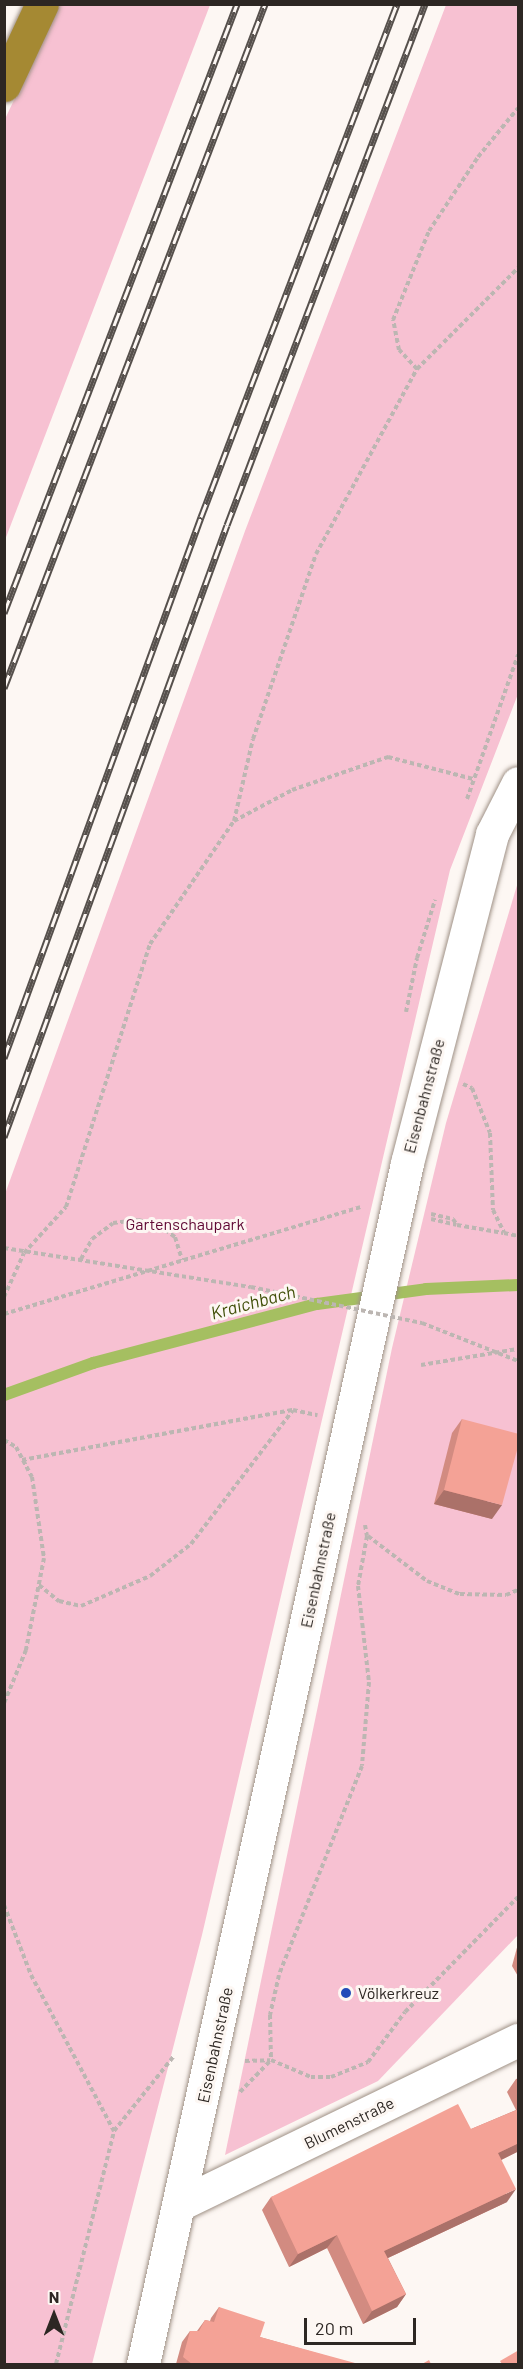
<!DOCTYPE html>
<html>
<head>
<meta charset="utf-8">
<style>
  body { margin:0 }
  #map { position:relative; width:523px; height:2369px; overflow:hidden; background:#fdf7f3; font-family:Barlow,sans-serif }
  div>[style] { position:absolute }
  .green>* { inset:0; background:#f7c1d2 }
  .stream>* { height:12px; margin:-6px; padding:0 6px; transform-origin:6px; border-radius:6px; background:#a5bf61 }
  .path>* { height:4px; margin-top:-2px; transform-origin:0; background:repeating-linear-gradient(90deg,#bcb6b2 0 4.5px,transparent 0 7.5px) }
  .roads { filter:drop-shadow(0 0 2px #9f9186) drop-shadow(0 0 2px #9f9186) }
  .street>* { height:33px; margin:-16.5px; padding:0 16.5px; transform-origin:16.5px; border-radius:16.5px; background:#fff }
  .highway>* { height:33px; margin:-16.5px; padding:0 16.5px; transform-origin:16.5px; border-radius:16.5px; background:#a58933 }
  .rail>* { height:7px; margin-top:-3.5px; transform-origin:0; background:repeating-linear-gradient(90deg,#fdf7f3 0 14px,#56504c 0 28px); box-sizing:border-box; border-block:2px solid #56504c }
  .path-bridge>* { height:4px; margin-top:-2px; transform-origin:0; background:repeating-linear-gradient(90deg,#bcb6b2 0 4.5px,transparent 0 7.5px) }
  .wall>* { inset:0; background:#d28b81 }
  .shaded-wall>* { inset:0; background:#ab7169 }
  .building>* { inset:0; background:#f4a296 }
  .dots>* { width:16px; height:16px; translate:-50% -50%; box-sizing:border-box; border:3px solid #fdf7f3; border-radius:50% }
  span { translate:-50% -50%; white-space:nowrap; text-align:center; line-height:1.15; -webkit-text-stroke:6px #fdf7f3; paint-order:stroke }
  .street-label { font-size:16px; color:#2d2723 }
  .park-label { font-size:16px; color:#5f0733 }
  .poi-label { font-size:16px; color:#2d2723 }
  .left { translate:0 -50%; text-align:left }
  .water-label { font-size:18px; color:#404f08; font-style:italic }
  .frame { position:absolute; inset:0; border:6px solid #2d2723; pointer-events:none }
  .north { position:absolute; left:24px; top:2285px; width:60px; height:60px; -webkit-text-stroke:4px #fdf7f3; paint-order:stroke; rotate:0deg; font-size:16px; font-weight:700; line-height:24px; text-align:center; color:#2d2723 }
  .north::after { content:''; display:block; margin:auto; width:21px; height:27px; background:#2d2723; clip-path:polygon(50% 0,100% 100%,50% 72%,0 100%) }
  .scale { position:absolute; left:304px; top:2318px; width:112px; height:27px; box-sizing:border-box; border:3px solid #2d2723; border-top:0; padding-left:8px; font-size:18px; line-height:21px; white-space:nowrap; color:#2d2723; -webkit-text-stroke:4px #fdf7f3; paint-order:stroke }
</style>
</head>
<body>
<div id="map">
  <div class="green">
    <div style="clip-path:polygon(59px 5px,210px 5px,5px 540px,5px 119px)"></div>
    <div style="clip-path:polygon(446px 5px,518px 5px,518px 694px,450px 870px,202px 1935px,92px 2364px,5px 2364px,5px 1194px,245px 531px)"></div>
    <div style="clip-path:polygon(518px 882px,518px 1935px,378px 2081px,225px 2155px,392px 1348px,446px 1123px)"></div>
  </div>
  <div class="stream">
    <div style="left:4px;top:1395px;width:95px;rotate:-19.8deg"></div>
    <div style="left:93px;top:1363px;width:232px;rotate:-14.8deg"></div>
    <div style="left:317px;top:1304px;width:110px;rotate:-7.8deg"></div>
    <div style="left:426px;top:1289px;width:92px;rotate:-2.5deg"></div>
  </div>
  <div class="path">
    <div style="left:417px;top:369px;width:26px;rotate:-133deg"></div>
    <div style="left:399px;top:350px;width:31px;rotate:-101deg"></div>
    <div style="left:393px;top:320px;width:96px;rotate:-68deg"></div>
    <div style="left:429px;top:231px;width:89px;rotate:-56.5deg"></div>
    <div style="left:478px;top:157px;width:63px;rotate:-50.8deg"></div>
    <div style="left:467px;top:799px;width:153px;rotate:-70.5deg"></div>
    <div style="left:234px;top:821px;width:84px;rotate:-77deg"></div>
    <div style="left:253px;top:739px;width:195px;rotate:-71.2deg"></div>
    <div style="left:316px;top:554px;width:211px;rotate:-61.4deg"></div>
    <div style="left:417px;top:369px;width:143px;rotate:-45deg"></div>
    <div style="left:406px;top:1012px;width:55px;rotate:-78.5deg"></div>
    <div style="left:417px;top:958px;width:61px;rotate:-72.8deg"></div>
    <div style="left:463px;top:1084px;width:10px;rotate:24deg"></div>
    <div style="left:472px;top:1088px;width:48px;rotate:68.2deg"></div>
    <div style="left:490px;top:1133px;width:77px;rotate:87.8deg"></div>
    <div style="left:493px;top:1210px;width:25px;rotate:64deg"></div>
    <div style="left:504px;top:1233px;width:14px;rotate:12deg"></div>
    <div style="left:431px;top:1214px;width:23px;rotate:13deg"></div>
    <div style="left:453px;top:1219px;width:7px;rotate:56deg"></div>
    <div style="left:457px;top:1225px;width:47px;rotate:9.9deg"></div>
    <div style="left:431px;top:1219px;width:26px;rotate:13deg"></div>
    <div style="left:81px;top:1259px;width:23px;rotate:-61deg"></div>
    <div style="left:92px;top:1239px;width:26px;rotate:-37deg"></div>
    <div style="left:113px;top:1223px;width:25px;rotate:-7deg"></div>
    <div style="left:138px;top:1220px;width:22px;rotate:13deg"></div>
    <div style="left:159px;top:1225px;width:20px;rotate:37deg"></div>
    <div style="left:175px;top:1237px;width:24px;rotate:73deg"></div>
    <div style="left:4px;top:1297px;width:48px;rotate:-65.6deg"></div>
    <div style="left:24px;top:1253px;width:62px;rotate:-47.6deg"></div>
    <div style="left:66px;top:1207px;width:276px;rotate:-72.3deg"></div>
    <div style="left:150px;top:944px;width:149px;rotate:-55.7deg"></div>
    <div style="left:234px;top:821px;width:66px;rotate:-28.1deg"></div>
    <div style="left:292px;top:790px;width:102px;rotate:-19deg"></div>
    <div style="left:388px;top:757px;width:88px;rotate:14.5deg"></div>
    <div style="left:4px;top:1314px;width:372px;rotate:-16.7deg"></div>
    <div style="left:421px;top:1365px;width:98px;rotate:-9.4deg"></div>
    <div style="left:4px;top:1440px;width:14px;rotate:30deg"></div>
    <div style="left:16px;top:1447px;width:34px;rotate:62deg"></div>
    <div style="left:32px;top:1477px;width:82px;rotate:81.6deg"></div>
    <div style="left:44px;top:1558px;width:94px;rotate:101.1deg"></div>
    <div style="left:26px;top:1650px;width:57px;rotate:112.5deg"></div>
    <div style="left:22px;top:1460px;width:276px;rotate:-10.5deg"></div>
    <div style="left:293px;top:1410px;width:25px;rotate:12deg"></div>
    <div style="left:365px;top:1525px;width:11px;rotate:80deg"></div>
    <div style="left:367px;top:1536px;width:51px;rotate:100.2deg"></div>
    <div style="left:358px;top:1586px;width:97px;rotate:83.5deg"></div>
    <div style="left:369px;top:1682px;width:84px;rotate:94.8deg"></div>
    <div style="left:362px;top:1766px;width:225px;rotate:111.7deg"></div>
    <div style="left:279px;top:1975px;width:41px;rotate:102.7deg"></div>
    <div style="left:270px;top:2015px;width:45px;rotate:88.7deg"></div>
    <div style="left:271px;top:2060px;width:43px;rotate:23deg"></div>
    <div style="left:311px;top:2077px;width:20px"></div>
    <div style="left:331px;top:2077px;width:40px;rotate:-22deg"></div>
    <div style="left:368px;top:2062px;width:62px;rotate:-53.5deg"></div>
    <div style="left:405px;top:2012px;width:161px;rotate:-45.5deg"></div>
    <div style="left:368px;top:1536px;width:74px;rotate:37.3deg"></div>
    <div style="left:427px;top:1581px;width:35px;rotate:22deg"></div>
    <div style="left:460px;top:1594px;width:46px;rotate:1.2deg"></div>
    <div style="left:506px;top:1595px;width:13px;rotate:-23deg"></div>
    <div style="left:39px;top:1585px;width:26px;rotate:39deg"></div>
    <div style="left:59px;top:1601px;width:23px;rotate:13deg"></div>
    <div style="left:81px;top:1606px;width:75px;rotate:-23.5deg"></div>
    <div style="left:150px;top:1576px;width:52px;rotate:-38deg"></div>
    <div style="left:191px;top:1544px;width:168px;rotate:-52.7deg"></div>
    <div style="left:4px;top:1905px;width:75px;rotate:68.9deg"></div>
    <div style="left:31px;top:1975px;width:177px;rotate:62deg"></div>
    <div style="left:245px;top:2061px;width:25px;rotate:-2deg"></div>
    <div style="left:240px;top:2092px;width:45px;rotate:-45.9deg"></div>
    <div style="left:56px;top:2364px;width:240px;rotate:-76deg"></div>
    <div style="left:114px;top:2131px;width:95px;rotate:-51.4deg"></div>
  </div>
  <div class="roads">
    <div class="street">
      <div style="left:180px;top:2204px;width:376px;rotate:-25.9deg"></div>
      <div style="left:143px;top:2364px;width:1230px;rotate:-77.6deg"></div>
      <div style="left:407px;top:1163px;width:340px;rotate:-75.5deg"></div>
      <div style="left:492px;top:834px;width:57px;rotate:-63deg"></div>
    </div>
    <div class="highway">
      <div style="left:4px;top:85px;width:89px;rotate:-64.9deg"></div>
    </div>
  </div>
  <div class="rail">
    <div style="left:4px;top:613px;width:652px;rotate:-69.06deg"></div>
    <div style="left:4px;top:688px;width:732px;rotate:-69.11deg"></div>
    <div style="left:4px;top:1058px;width:576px;rotate:-69.99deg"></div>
    <div style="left:201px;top:517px;width:549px;rotate:-69.09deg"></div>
    <div style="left:4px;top:1137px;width:651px;rotate:-69.98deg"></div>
    <div style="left:227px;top:525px;width:557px;rotate:-69.19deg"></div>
  </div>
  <div class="path-bridge">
    <div style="left:4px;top:1248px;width:250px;rotate:9deg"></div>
    <div style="left:251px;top:1287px;width:175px;rotate:11.9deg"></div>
    <div style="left:422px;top:1323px;width:103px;rotate:21.6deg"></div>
  </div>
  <div class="wall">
    <div style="clip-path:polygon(462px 1419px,492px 1519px,434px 1504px,452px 1433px)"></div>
    <div style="clip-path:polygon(519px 1940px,519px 1978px,512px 1966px)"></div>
    <div style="clip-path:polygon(519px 2078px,519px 2151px,501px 2160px,507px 2202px,388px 2258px,406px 2294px,397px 2307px,363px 2324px,327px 2248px,289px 2267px,262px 2210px,271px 2197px,471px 2129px,516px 2110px,507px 2092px,516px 2079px)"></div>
    <div style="clip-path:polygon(219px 2307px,260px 2337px,355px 2364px,176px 2364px,182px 2342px,190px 2331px,197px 2331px,205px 2320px,210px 2321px,211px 2318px)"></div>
  </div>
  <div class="shaded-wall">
    <div style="clip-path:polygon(444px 1490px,502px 1505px,492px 1519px,434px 1504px)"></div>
    <div style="clip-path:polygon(519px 2143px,519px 2151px,489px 2166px,498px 2153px)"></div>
    <div style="clip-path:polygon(516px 2189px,507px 2202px,375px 2264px,384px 2251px)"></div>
    <div style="clip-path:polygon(337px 2235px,327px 2248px,289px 2267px,298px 2254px)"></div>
    <div style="clip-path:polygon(406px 2294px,397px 2307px,363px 2324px,372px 2311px)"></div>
  </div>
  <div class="building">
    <div style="clip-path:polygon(462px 1419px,519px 1434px,519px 1443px,502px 1505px,444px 1490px)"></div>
    <div style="clip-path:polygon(458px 2104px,471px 2129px,519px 2109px,519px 2143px,498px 2153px,516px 2189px,384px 2251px,406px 2294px,372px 2311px,337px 2235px,298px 2254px,271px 2197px)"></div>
    <div style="clip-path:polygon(219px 2307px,265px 2322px,260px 2337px,355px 2363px,355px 2364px,192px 2364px,183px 2357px,190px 2331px,199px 2331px,205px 2320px,214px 2322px)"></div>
    <div style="clip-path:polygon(519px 2350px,519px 2364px,502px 2364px,500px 2361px)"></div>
    <div style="clip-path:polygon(429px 2360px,431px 2364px,422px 2364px)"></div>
  </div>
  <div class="dots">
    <div style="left:346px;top:1993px;background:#224bb9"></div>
  </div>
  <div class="street-label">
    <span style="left:424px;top:1096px;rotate:-75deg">Eisenbahnstraße</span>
    <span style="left:318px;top:1570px;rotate:-78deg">Eisenbahnstraße</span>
    <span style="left:215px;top:2045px;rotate:-78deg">Eisenbahnstraße</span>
    <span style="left:349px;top:2123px;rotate:-26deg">Blumenstraße</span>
  </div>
  <div class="park-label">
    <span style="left:185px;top:1224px">Gartenschaupark</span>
  </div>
  <div class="poi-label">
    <span class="left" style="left:358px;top:1993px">Völkerkreuz</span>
  </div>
  <div class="water-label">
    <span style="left:253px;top:1302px;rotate:-15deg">Kraichbach</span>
  </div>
  <div class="frame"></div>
  <div class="north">N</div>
  <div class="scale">20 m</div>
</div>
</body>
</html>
